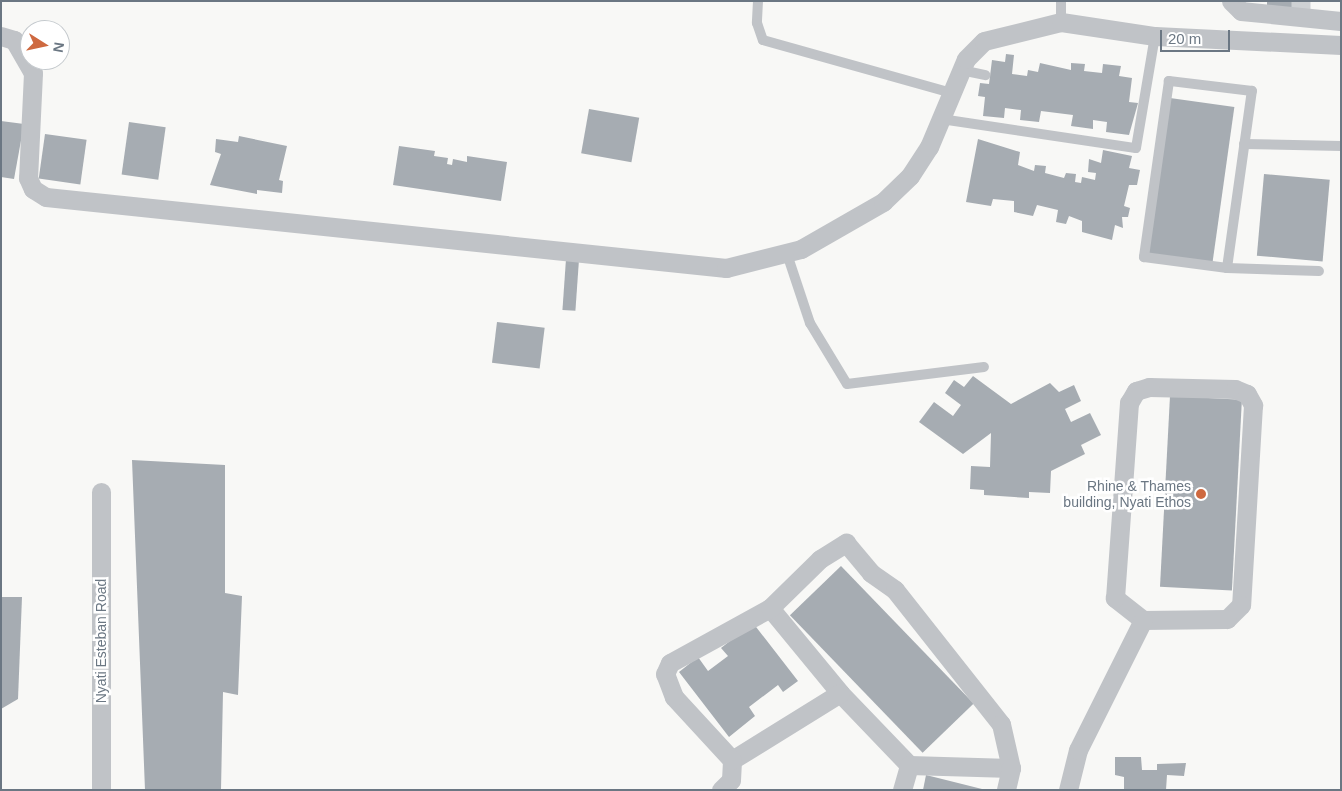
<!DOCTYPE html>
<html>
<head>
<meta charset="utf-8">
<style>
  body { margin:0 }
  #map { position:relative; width:1342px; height:791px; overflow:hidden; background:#f8f8f6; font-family:Arial,sans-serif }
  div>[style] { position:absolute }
  .building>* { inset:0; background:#a6acb2; transform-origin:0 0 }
  .street-tunnel>* { height:19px; margin-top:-9.5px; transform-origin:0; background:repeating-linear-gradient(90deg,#ced1d4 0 19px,transparent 0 28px) }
  .lane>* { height:10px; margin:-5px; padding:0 5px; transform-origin:5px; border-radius:5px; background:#c0c3c7 }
  .street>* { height:19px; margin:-9.5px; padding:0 9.5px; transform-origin:9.5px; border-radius:9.5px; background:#c0c3c7 }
  .dots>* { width:14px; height:14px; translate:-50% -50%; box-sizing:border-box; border:2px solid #fff; border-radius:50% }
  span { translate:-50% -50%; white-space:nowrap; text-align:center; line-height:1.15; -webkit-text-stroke:5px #fff; paint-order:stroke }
  .poi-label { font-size:14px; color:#6b7783 }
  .right { translate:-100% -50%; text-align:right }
  .street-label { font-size:14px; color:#6b7783 }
  .frame { position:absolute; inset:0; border:2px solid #6b7783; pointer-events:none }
  .north { position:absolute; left:20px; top:20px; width:50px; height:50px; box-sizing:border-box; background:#fff; border:1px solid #c4c9cd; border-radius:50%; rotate:100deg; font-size:14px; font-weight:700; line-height:20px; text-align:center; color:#6b7783 }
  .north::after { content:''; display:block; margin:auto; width:18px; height:22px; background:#ce6940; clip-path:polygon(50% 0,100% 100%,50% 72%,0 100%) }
  .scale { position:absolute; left:1160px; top:30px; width:70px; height:22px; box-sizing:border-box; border:2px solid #6b7783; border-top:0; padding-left:6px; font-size:15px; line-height:18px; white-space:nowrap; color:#6b7783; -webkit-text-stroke:4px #fff; paint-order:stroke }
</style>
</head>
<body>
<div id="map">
  <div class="building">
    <div style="left:1267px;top:1px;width:29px;height:6px"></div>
    <div style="clip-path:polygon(1006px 54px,1014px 55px,1012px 74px,1027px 76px,1028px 70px,1038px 72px,1040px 63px,1071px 70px,1071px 63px,1085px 64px,1084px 71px,1102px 73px,1103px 64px,1121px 66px,1119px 76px,1132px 78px,1129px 102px,1138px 103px,1129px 135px,1106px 132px,1107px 122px,1093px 120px,1093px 129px,1071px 126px,1073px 115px,1041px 111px,1039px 122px,1020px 120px,1021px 110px,1005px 108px,1004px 118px,983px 116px,985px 97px,978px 96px,980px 83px,989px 84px,992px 60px,1005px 62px)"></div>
    <div style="left:1170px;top:98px;width:65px;height:158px;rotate:8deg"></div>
    <div style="left:589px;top:109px;width:51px;height:45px;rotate:10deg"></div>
    <div style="clip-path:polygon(1px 121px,24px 124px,14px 179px,1px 177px)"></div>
    <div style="left:129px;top:122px;width:37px;height:53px;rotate:8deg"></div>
    <div style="left:45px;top:134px;width:42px;height:45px;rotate:8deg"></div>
    <div style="clip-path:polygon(239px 136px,287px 146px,279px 180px,283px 181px,282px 193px,257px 190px,257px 194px,210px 185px,221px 154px,215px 152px,216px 139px,238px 142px)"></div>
    <div style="clip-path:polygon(978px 139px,1020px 152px,1018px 165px,1034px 171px,1035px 165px,1046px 166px,1045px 173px,1064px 178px,1066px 173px,1076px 174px,1075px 182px,1081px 183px,1082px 177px,1095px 180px,1096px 173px,1088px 172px,1089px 159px,1101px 163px,1103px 150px,1132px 156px,1129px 168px,1140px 170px,1137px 185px,1129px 185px,1124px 206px,1130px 208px,1128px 217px,1122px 217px,1123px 228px,1115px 225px,1112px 240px,1082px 232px,1082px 221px,1069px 216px,1066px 224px,1056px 222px,1058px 210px,1037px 205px,1033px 216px,1014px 212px,1014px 201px,993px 199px,991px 206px,966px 202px)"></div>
    <div style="clip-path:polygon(399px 146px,435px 151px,434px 156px,448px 158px,447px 164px,452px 165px,453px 159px,467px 162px,467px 156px,507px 162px,501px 201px,393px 185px)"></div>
    <div style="left:1264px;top:174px;width:66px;height:82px;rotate:5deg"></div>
    <div style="left:566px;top:259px;width:13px;height:51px;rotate:4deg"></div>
    <div style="left:497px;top:322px;width:48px;height:41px;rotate:7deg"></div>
    <div style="clip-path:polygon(973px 376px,1011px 404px,1050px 383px,1059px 392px,1074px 385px,1081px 401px,1065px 409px,1071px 422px,1090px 413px,1101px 435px,1081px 445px,1085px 454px,1051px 471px,1050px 493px,1029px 492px,1029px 498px,984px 495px,984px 490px,970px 489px,971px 466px,990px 467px,991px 433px,963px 454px,919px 422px,934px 402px,953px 416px,961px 405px,945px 393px,954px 380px,964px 387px)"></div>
    <div style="left:1170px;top:396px;width:72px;height:191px;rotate:3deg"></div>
    <div style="clip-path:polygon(132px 460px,225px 465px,225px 593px,242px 596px,238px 695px,223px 692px,221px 790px,145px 790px)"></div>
    <div style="left:841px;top:566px;width:191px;height:71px;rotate:46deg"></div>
    <div style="clip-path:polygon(1px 597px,22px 597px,18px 699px,1px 709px)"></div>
    <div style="clip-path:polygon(753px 623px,798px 681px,783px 692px,778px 685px,749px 707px,755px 716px,729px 737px,679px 672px,698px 657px,708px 671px,728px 656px,721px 648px)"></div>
    <div style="clip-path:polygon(1115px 757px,1141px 757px,1142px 770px,1157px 770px,1157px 764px,1186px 763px,1184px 776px,1167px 775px,1166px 790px,1124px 790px,1124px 777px,1115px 775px)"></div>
    <div style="clip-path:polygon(926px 775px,982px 789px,982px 790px,923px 790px)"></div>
  </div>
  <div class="street-tunnel">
    <div style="left:1301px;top:9px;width:8px;rotate:-90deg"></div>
  </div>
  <div class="lane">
    <div style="left:758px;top:1px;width:22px;rotate:93deg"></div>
    <div style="left:757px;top:23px;width:18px;rotate:71deg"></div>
    <div style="left:763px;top:40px;width:196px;rotate:15.7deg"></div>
    <div style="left:1061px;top:22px;width:21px;rotate:-90deg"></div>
    <div style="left:961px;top:70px;width:25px;rotate:12deg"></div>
    <div style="left:941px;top:119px;width:197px;rotate:8.5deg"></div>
    <div style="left:1136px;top:148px;width:114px;rotate:-80.4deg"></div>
    <div style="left:1244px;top:144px;width:97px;rotate:1.2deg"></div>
    <div style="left:787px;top:254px;width:73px;rotate:71.6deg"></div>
    <div style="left:810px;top:323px;width:71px;rotate:58.8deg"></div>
    <div style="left:847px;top:384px;width:138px;rotate:-7.1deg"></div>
    <div style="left:1227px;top:268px;width:179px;rotate:-82deg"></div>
    <div style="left:1252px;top:91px;width:84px;rotate:-173.1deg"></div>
    <div style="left:1169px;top:81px;width:178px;rotate:98.1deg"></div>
    <div style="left:1144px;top:257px;width:84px;rotate:7.5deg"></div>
    <div style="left:1227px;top:268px;width:92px;rotate:1.9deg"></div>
  </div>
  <div class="street">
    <div style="left:1231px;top:1px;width:14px;rotate:45deg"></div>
    <div style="left:1241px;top:11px;width:100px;rotate:5.7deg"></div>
    <div style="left:1px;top:36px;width:14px;rotate:17deg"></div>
    <div style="left:14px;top:40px;width:38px;rotate:60deg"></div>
    <div style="left:33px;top:73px;width:105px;rotate:92.7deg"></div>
    <div style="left:28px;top:178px;width:12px;rotate:66deg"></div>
    <div style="left:33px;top:189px;width:15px;rotate:32deg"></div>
    <div style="left:46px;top:197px;width:684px;rotate:5.96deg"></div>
    <div style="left:726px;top:268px;width:77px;rotate:-14.2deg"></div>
    <div style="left:801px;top:249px;width:95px;rotate:-29.8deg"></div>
    <div style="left:883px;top:202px;width:37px;rotate:-44deg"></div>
    <div style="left:910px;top:176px;width:35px;rotate:-57deg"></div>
    <div style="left:929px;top:147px;width:95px;rotate:-67.2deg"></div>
    <div style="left:966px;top:59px;width:25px;rotate:-45deg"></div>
    <div style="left:984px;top:41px;width:79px;rotate:-13.9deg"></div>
    <div style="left:1061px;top:22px;width:95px;rotate:8.5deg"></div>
    <div style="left:1155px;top:36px;width:186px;rotate:2.8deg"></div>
    <div style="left:1149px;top:387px;width:86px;rotate:1.3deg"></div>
    <div style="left:1235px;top:389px;width:13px;rotate:23deg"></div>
    <div style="left:1247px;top:394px;width:13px;rotate:61deg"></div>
    <div style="left:1253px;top:405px;width:200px;rotate:93.4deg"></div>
    <div style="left:1241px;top:605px;width:20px;rotate:135deg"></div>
    <div style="left:1227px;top:619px;width:84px;rotate:179.3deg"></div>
    <div style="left:1143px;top:620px;width:36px;rotate:-142deg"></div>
    <div style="left:1115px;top:598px;width:196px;rotate:-85.9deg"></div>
    <div style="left:1129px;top:403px;width:14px;rotate:-60deg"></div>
    <div style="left:1136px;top:391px;width:14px;rotate:-17deg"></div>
    <div style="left:101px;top:492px;width:298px;rotate:90deg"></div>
    <div style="left:770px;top:608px;width:110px;rotate:50.5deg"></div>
    <div style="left:840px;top:693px;width:100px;rotate:46.2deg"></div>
    <div style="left:909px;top:765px;width:102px;rotate:1.7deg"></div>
    <div style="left:732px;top:760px;width:127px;rotate:-31.8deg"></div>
    <div style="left:721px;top:790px;width:14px;rotate:-45deg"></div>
    <div style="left:731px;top:780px;width:20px;rotate:-87deg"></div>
    <div style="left:732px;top:760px;width:86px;rotate:-132.6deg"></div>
    <div style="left:674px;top:697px;width:25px;rotate:-111deg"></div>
    <div style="left:665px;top:674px;width:12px;rotate:-66deg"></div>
    <div style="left:670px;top:663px;width:114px;rotate:-28.8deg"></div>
    <div style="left:770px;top:608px;width:70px;rotate:-44.4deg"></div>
    <div style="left:820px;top:559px;width:31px;rotate:-32deg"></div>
    <div style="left:846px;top:543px;width:39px;rotate:50deg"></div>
    <div style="left:871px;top:573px;width:29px;rotate:35deg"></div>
    <div style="left:895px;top:590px;width:171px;rotate:51.7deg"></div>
    <div style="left:1001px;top:724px;width:45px;rotate:77.2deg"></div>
    <div style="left:1011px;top:768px;width:23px;rotate:103deg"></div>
    <div style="left:902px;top:790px;width:26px;rotate:-74deg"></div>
    <div style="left:1068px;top:790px;width:41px;rotate:-76deg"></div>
    <div style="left:1078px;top:750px;width:145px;rotate:-63.4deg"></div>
  </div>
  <div class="dots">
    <div style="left:1201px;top:494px;background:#ce6940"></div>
  </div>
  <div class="poi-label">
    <span class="right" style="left:1191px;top:494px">Rhine &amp; Thames<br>building, Nyati Ethos</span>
  </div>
  <div class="street-label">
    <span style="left:101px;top:641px;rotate:-90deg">Nyati Esteban Road</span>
  </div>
  <div class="frame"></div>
  <div class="north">N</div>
  <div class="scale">20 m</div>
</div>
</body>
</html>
